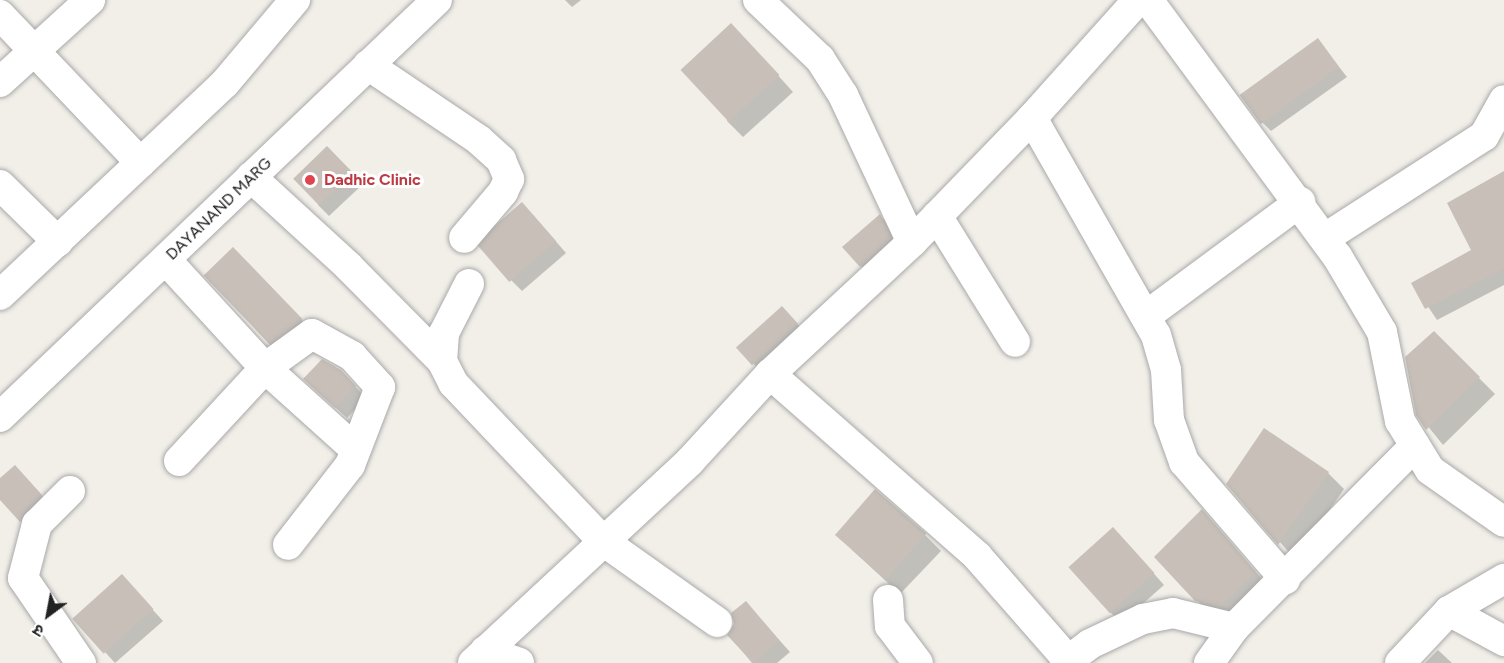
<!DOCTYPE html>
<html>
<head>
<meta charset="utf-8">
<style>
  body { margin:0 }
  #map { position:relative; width:1504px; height:663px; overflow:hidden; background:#f2efe9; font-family:Figtree,"Noto Sans Devanagari",sans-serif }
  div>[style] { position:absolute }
  .shadow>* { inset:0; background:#0003 }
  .building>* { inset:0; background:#c7bfb8; transform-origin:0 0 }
  .roads { filter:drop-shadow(0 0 2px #a9a9a9) drop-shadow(0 0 2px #a9a9a9) }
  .minor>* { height:30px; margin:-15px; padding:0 15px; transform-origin:15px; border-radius:15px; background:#fff }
  .dots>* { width:16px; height:16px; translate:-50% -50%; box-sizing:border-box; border:3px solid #fff; border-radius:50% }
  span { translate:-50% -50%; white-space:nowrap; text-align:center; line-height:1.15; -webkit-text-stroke:6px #fff; paint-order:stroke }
  .health-label { font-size:16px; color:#be3a42; font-weight:700 }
  .left { translate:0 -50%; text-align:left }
  .street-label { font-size:16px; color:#222 }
  .north { position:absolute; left:18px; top:585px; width:60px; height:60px; -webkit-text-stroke:4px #fff; paint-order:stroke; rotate:212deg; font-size:16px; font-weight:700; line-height:24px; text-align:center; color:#222 }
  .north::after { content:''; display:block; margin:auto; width:21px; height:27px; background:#222; clip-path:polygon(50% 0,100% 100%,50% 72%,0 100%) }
</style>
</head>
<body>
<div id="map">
  <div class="shadow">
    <div style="clip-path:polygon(565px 0,581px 0,572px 7px)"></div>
    <div style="clip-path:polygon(1318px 40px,1347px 77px,1271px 131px,1262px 122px)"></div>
    <div style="clip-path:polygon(747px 41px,793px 92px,743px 137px,727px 121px)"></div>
    <div style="clip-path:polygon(338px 159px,362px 185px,329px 216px,318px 205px)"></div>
    <div style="clip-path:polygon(1504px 182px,1504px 285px,1437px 320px,1413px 284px,1473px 251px)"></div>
    <div style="clip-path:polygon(533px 215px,566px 253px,522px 291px,511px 280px)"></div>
    <div style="clip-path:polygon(880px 216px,891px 227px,901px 250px,872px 277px,861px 266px)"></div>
    <div style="clip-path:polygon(249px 264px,316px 335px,284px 360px,205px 275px)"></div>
    <div style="clip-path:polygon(793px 319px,808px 336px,765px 376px,738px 347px)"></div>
    <div style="clip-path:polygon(1434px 333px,1495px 394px,1443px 445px,1418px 414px)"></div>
    <div style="clip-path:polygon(352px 383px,366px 398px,347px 418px,316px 390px)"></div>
    <div style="clip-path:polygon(1328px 473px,1344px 489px,1295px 559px,1228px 484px)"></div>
    <div style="clip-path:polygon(26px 478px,52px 507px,31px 532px,0 498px,0 480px)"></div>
    <div style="clip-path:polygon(1213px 522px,1266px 584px,1232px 617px,1207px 611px,1196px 599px)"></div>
    <div style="clip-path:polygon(925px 535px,941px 551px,900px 594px,851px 549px)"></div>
    <div style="clip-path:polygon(1124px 540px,1164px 585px,1121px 623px,1110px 612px)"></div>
    <div style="clip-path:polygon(132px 587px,163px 621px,115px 663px,74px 618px)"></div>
    <div style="clip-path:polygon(746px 603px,790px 652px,777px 663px,752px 663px,729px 635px)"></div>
    <div style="clip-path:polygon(1438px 650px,1452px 663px,1425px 663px)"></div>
  </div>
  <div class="building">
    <div style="left:731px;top:23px;width:71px;height:69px;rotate:47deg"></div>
    <div style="left:1318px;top:38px;width:36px;height:97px;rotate:54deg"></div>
    <div style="left:327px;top:146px;width:37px;height:47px;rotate:46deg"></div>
    <div style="clip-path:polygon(1504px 171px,1504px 269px,1425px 309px,1411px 283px,1471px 250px,1447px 203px)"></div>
    <div style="left:522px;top:202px;width:52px;height:62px;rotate:49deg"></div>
    <div style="clip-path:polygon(880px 214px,891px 238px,860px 267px,842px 247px)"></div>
    <div style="left:233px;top:247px;width:100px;height:41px;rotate:46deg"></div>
    <div style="left:782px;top:306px;width:24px;height:62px;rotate:48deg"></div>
    <div style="clip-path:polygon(1434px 331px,1480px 377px,1426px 430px,1416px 415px,1405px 357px)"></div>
    <div style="clip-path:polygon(322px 359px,341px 370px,356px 386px,335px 408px,303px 379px)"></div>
    <div style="clip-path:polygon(1264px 428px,1329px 472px,1278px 545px,1226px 484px)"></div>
    <div style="clip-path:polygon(15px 465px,42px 495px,20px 522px,0 500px,0 478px)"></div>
    <div style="left:875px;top:489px;width:68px;height:61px;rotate:41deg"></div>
    <div style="clip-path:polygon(1202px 509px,1256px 572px,1220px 607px,1195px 601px,1154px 557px)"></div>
    <div style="left:1113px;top:527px;width:62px;height:60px;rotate:48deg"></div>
    <div style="left:122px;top:574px;width:47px;height:67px;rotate:48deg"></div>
    <div style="clip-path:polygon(746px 601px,780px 641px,753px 663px,727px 635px,734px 624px,731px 613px)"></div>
  </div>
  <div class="roads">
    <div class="minor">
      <div style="left:758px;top:0;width:86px;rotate:43.6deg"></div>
      <div style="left:820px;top:59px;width:43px;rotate:57.4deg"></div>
      <div style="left:843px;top:95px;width:162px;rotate:64.9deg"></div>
      <div style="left:1148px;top:0;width:318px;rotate:53.6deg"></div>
      <div style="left:1337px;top:256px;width:88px;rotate:59.4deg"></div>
      <div style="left:1382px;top:332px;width:91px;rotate:78.6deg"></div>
      <div style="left:1400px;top:421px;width:57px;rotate:58.5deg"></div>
      <div style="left:1430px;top:470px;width:90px;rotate:35.1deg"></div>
      <div style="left:0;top:15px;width:204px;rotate:46.4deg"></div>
      <div style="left:368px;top:65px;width:134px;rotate:34deg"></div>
      <div style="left:479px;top:140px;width:30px;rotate:42deg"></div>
      <div style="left:501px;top:160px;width:21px;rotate:67deg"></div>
      <div style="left:509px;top:179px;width:14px;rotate:115deg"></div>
      <div style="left:503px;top:192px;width:60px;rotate:130.3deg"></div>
      <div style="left:0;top:82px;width:122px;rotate:-42.3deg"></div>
      <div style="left:1032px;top:118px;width:250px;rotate:60.3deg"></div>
      <div style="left:1156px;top:335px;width:36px;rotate:74deg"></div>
      <div style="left:1166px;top:370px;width:50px;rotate:86.6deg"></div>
      <div style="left:1169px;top:420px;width:45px;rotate:70.3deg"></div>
      <div style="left:1184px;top:462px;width:155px;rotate:49.2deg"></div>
      <div style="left:251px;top:177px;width:132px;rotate:42.5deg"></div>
      <div style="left:348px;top:266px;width:134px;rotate:45.3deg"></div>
      <div style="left:0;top:185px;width:81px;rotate:44.5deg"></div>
      <div style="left:937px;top:216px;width:148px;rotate:58.2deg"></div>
      <div style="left:1325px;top:238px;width:189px;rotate:-32.7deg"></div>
      <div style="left:1484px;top:136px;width:41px;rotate:-60.9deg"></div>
      <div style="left:166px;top:260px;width:147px;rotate:47.5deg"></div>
      <div style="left:265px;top:368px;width:58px;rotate:-35.9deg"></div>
      <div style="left:312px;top:334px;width:46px;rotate:28.8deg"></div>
      <div style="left:352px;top:356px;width:42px;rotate:47.9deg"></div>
      <div style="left:380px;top:387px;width:84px;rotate:111deg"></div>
      <div style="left:350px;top:465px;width:101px;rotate:127.8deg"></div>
      <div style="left:469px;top:284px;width:55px;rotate:117deg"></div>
      <div style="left:444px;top:333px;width:28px;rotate:94deg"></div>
      <div style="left:442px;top:361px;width:25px;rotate:63deg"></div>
      <div style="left:453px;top:383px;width:218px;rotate:46.5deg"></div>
      <div style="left:603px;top:541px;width:140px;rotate:35.4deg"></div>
      <div style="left:0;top:295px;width:309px;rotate:-43.3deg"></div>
      <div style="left:225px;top:83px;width:109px;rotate:-49.9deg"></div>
      <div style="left:1146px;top:316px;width:192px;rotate:-36.5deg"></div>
      <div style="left:770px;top:374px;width:276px;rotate:41.3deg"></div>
      <div style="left:977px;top:556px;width:138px;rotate:48.8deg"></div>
      <div style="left:0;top:417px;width:604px;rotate:-43.66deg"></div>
      <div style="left:179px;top:461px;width:127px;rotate:-47.2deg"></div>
      <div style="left:265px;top:368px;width:120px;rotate:42deg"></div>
      <div style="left:70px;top:491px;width:47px;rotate:135deg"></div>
      <div style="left:37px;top:524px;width:56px;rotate:104.5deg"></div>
      <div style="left:23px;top:578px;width:103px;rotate:55.7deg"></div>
      <div style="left:888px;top:600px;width:26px;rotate:86deg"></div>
      <div style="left:890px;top:626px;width:46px;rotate:52.9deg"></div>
      <div style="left:1449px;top:611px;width:63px;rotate:28.6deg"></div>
      <div style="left:485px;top:651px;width:36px;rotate:19deg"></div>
      <div style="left:473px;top:663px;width:296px;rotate:-42.9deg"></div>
      <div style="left:690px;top:461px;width:118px;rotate:-47.4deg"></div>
      <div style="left:770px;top:374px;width:194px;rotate:-42.9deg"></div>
      <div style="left:912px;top:242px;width:173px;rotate:-45.9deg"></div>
      <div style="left:1032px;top:118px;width:159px;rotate:-48.1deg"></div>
      <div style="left:1065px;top:663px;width:31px;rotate:-37deg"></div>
      <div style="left:1090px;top:644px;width:59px;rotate:-25.3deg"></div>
      <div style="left:1143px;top:619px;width:31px;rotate:-11deg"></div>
      <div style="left:1173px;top:613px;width:63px;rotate:13.8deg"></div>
      <div style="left:1209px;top:663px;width:43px;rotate:-54.5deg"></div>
      <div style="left:1234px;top:628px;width:257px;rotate:-45.2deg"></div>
      <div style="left:1400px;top:663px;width:71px;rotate:-46.7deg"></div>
      <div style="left:1449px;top:611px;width:64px;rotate:-30.2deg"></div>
    </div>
  </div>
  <div class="dots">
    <div style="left:310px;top:180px;background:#e0444e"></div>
  </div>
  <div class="health-label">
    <span class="left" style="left:324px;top:180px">Dadhic Clinic</span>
  </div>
  <div class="street-label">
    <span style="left:219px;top:209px;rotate:-44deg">DAYANAND MARG</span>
  </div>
  <div class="north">उ</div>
</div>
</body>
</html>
